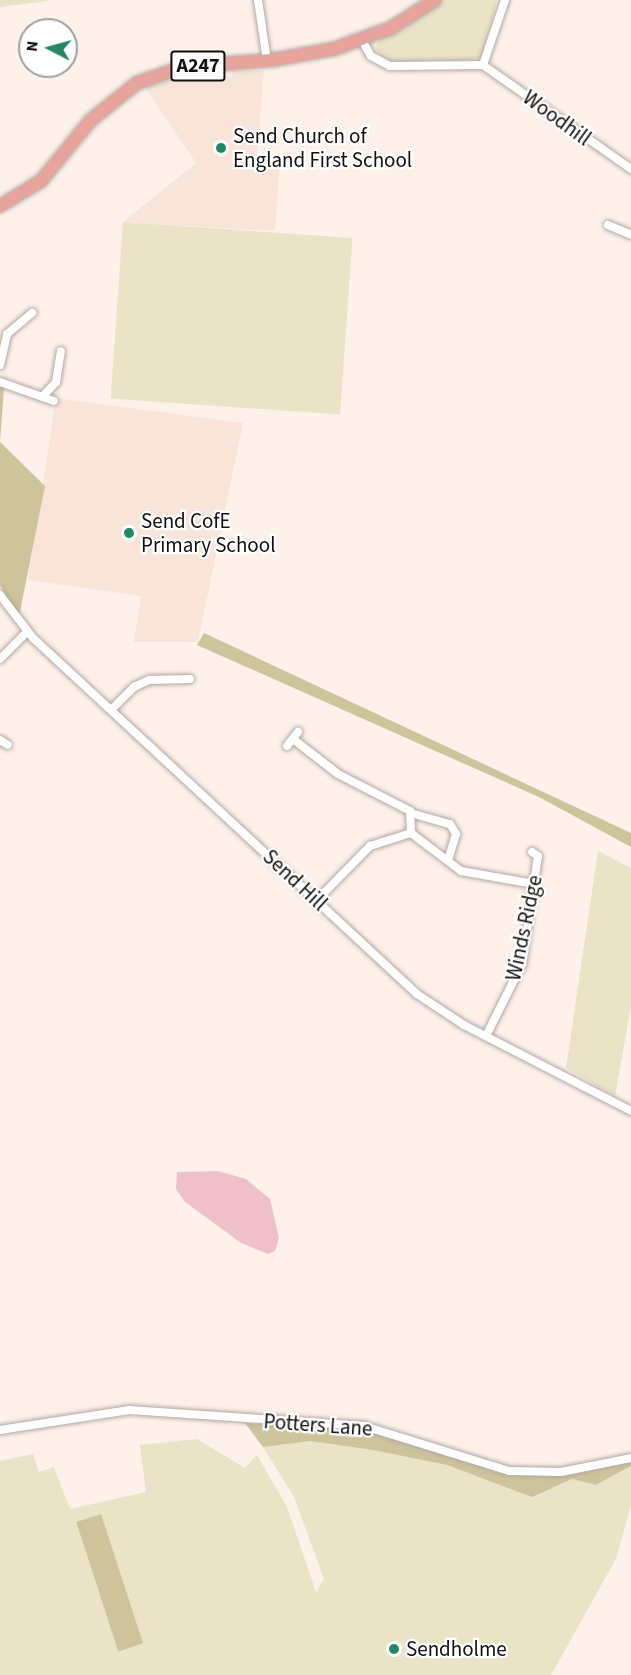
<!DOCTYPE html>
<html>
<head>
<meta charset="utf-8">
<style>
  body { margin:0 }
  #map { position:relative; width:631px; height:1675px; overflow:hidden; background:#fef1ea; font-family:"Source Sans 3",sans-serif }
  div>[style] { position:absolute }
  .built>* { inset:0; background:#f8e4d8 }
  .green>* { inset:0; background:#e9e3c7; transform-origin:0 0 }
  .forest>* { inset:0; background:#cdc49b; transform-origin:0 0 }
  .water>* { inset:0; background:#f0c0c9 }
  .roads { filter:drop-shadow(0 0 2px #b4a8a2) drop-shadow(0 0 2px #b4a8a2) }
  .minor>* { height:8px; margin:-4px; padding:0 4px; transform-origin:4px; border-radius:4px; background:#fff }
  .primary>* { height:12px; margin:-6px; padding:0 6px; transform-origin:6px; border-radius:6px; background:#e7a49d }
  .dots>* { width:16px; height:16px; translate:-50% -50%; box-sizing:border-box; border:3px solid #fff; border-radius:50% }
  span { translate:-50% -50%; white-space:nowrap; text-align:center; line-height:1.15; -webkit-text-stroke:4.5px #fff; paint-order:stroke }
  .shield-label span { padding:2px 4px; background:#fff; border:2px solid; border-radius:4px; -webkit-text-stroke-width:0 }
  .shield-label { font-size:20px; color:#130f0c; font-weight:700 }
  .street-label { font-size:21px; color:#130f0c }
  .poi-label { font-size:21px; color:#130f0c }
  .left { translate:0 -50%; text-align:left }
  .north { position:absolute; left:18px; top:18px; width:60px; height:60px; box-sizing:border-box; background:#fff; border:2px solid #a19f9e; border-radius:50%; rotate:276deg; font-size:16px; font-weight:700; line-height:24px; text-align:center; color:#130f0c }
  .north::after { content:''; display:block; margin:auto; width:21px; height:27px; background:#228762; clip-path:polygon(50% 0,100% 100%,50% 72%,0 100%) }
</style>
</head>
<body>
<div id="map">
  <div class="built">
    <div style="clip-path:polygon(233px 70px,264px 71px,257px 156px,280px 160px,275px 231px,123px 222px,196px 163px,144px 86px,194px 71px,197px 76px,232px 77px)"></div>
    <div style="clip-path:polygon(56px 398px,243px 423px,198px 642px,134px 642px,141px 596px,28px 580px)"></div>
  </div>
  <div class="green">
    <div style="clip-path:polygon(0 0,48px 0,48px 1px,0 7px)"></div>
    <div style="clip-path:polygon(438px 0,497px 0,482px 57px,451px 64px,387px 62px,375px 48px,379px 40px)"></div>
    <div style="left:123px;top:222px;width:230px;height:177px;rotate:4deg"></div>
    <div style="clip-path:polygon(598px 851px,631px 868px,631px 1006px,615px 1096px,566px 1068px)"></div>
    <div style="clip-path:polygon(197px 1439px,245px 1468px,257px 1455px,287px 1507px,316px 1592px,324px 1579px,294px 1497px,263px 1447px,310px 1441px,373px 1450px,447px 1465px,532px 1496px,572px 1479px,596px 1485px,631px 1466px,631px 1505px,616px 1559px,551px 1675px,0 1675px,0 1461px,33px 1454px,39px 1472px,54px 1467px,70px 1509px,146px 1492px,140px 1445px)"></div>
  </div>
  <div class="forest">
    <div style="clip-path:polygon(0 387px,4px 388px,0 442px,45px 486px,19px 617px,0 586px)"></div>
    <div style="clip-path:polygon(204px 633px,631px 833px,631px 847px,539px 797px,197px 645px)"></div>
    <div style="clip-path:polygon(245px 1423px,380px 1432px,508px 1473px,562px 1475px,631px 1462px,631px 1466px,596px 1485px,572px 1479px,532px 1497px,447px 1465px,373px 1450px,310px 1441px,263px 1447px)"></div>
    <div style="left:101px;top:1514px;width:136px;height:26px;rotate:72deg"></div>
  </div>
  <div class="water">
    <div style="clip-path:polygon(218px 1171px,246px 1179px,270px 1199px,279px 1238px,275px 1251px,268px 1254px,241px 1243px,185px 1202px,176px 1189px,177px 1172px)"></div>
  </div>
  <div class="roads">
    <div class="minor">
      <div style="left:258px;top:0;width:62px;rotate:81.6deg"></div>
      <div style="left:362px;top:40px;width:18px;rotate:61deg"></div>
      <div style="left:371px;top:56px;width:21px;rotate:28deg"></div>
      <div style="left:390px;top:66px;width:93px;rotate:-0.6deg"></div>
      <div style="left:483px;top:65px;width:181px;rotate:35.1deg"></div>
      <div style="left:483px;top:65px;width:69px;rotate:-71.3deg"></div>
      <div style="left:608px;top:225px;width:25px;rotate:23deg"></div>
      <div style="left:0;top:365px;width:32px;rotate:-77deg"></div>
      <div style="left:7px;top:334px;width:33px;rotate:-40deg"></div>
      <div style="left:0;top:382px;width:57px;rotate:19.4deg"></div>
      <div style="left:43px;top:396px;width:19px;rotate:-47deg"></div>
      <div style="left:56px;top:382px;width:31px;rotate:-81deg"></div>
      <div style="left:0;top:595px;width:54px;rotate:52.5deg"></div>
      <div style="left:33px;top:638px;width:524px;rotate:42.83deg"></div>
      <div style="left:417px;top:994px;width:56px;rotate:33.4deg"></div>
      <div style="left:464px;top:1025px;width:188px;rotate:27.2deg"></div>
      <div style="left:0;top:659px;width:38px;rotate:-45deg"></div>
      <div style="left:111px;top:710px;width:33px;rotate:-45deg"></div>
      <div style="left:134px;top:687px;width:17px;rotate:-25deg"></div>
      <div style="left:149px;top:680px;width:41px;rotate:-1.4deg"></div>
      <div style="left:293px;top:739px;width:57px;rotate:37.9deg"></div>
      <div style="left:338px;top:774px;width:81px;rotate:27.2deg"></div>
      <div style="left:410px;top:811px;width:22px;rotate:87deg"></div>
      <div style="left:411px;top:833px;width:63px;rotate:37.2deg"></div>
      <div style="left:461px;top:871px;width:74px;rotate:10.1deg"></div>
      <div style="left:0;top:740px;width:9px;rotate:32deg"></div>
      <div style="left:287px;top:746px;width:18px;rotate:-52deg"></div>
      <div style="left:414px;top:814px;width:37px;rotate:16deg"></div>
      <div style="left:450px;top:824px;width:12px;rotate:59deg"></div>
      <div style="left:456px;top:834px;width:27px;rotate:107deg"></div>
      <div style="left:317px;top:900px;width:76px;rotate:-45.5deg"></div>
      <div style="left:370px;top:846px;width:43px;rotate:-17.6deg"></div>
      <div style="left:486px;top:1036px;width:80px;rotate:-63.4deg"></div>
      <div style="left:522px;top:964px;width:109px;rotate:-81.6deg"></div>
      <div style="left:538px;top:856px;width:7px;rotate:-146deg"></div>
      <div style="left:0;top:1430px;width:131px;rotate:-8.8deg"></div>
      <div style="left:129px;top:1410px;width:236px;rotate:3.9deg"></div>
      <div style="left:364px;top:1426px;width:152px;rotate:17.2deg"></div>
      <div style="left:509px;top:1471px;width:52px;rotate:1.1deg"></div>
      <div style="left:561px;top:1472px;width:71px;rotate:-11.3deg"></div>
    </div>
    <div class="primary">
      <div style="left:0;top:206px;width:48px;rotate:-31.4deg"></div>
      <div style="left:41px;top:181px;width:79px;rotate:-50.7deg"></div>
      <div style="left:91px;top:120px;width:59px;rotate:-38.8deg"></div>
      <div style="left:137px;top:83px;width:49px;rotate:-19.2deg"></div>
      <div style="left:183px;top:67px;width:89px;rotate:-4.5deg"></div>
      <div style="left:272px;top:60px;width:63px;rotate:-10.1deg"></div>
      <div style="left:334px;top:49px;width:61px;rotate:-20.2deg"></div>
      <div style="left:391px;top:28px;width:52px;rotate:-32.5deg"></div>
    </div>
  </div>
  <div class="dots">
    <div style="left:221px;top:148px;background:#228762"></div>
    <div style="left:129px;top:533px;background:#228762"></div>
    <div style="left:394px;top:1649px;background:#228762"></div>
  </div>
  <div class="shield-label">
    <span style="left:198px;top:66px">A247</span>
  </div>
  <div class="street-label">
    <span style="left:557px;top:118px;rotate:36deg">Woodhill</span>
    <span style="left:295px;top:880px;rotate:43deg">Send Hill</span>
    <span style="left:524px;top:928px;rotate:-78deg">Winds Ridge</span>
    <span style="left:318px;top:1425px;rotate:4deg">Potters Lane</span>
  </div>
  <div class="poi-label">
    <span class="left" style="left:233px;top:148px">Send Church of<br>England First School</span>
    <span class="left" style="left:141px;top:533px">Send CofE<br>Primary School</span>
    <span class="left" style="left:406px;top:1649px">Sendholme</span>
  </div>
  <div class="north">N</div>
</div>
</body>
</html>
